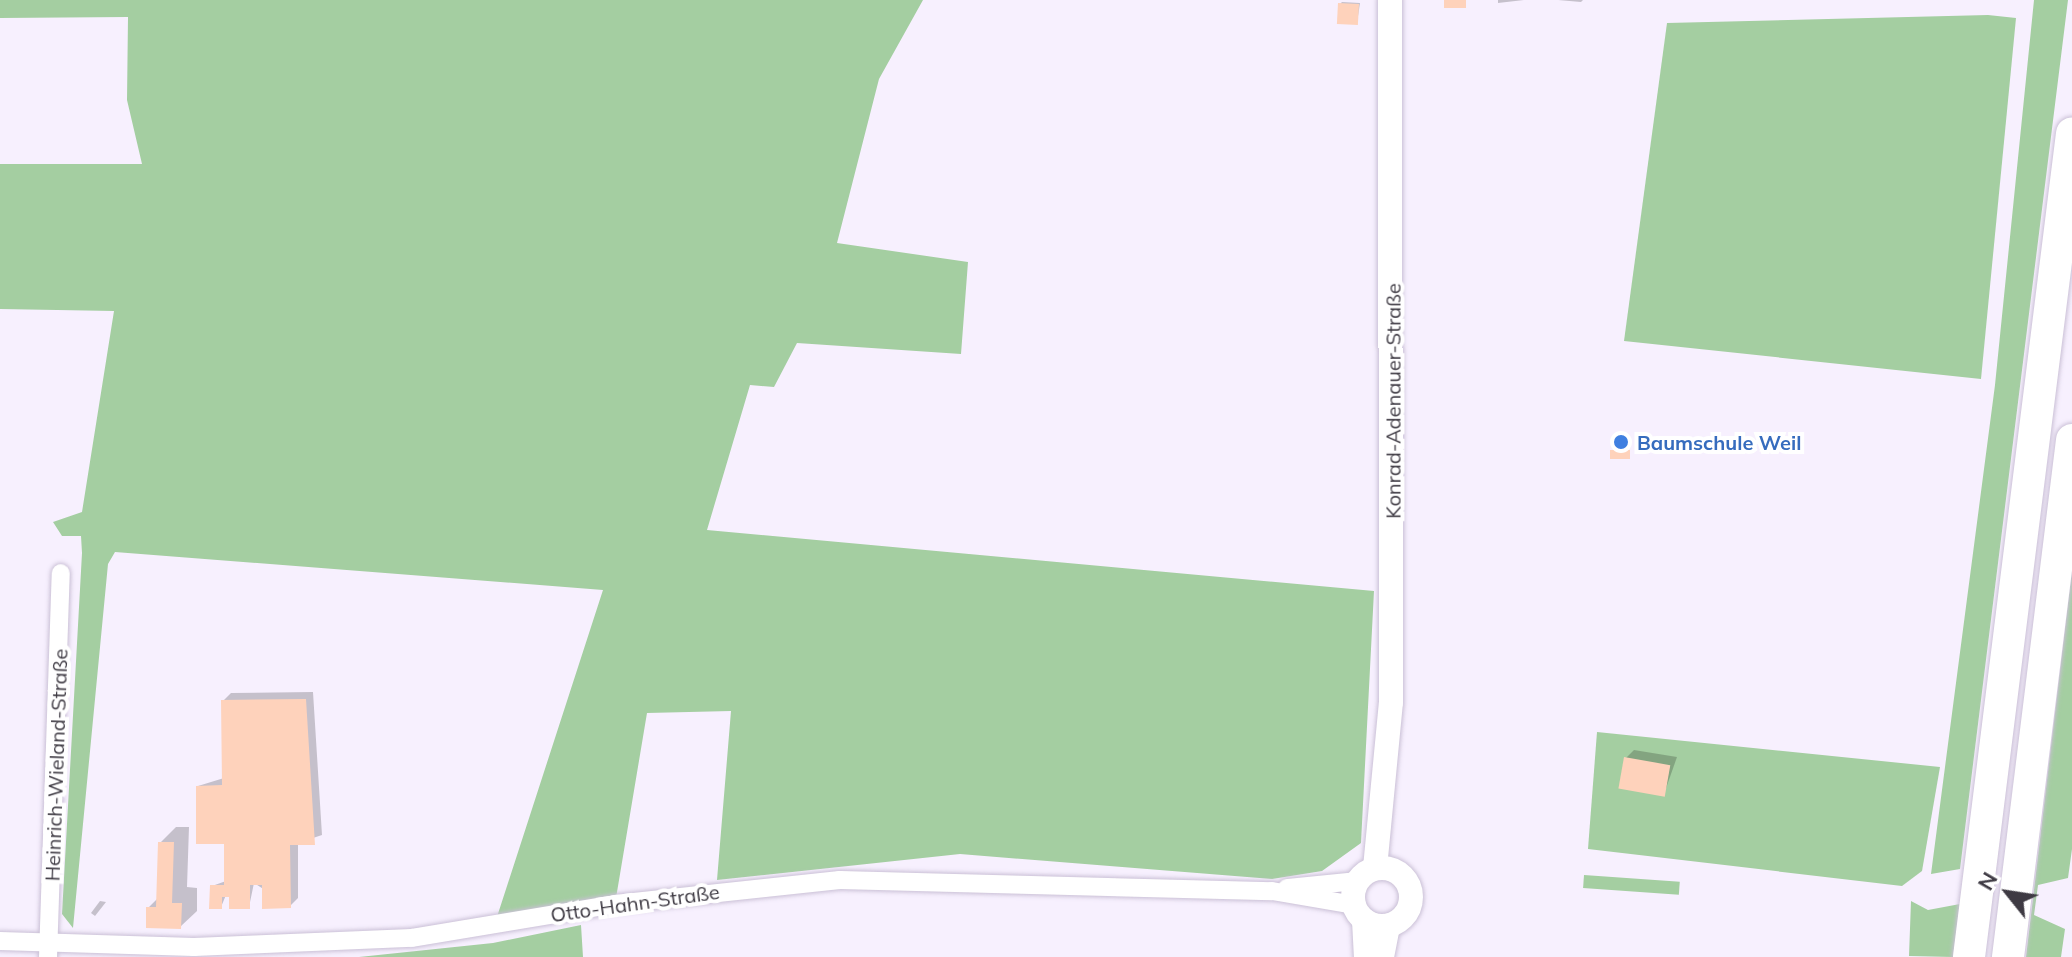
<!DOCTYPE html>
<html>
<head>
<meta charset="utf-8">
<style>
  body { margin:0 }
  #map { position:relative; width:2072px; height:957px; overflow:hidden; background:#f7f0fe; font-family:Mulish,sans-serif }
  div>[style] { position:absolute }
  .green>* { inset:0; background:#a4cea1; transform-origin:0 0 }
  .shadow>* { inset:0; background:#0003 }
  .building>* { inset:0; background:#fed2bb; transform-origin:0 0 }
  .roads { filter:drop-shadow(0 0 2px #cac0d6) drop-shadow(0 0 2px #cac0d6) }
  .minor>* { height:18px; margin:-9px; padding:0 9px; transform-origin:9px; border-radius:9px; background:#fff }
  .secondary>* { height:24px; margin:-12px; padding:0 12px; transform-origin:12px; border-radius:12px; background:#fff }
  .secondary>.ring { margin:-12px; padding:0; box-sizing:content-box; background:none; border:24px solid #fff; border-radius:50% }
  .motorway>* { height:32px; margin:-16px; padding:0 16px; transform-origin:16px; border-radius:16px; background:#fff }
  .dots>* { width:22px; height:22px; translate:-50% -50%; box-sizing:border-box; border:4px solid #fff; border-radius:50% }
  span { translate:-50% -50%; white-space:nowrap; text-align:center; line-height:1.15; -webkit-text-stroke:8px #fff; paint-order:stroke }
  .street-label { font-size:20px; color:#3e3a43 }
  .shop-label { font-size:20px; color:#366cbe; font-weight:700 }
  .left { translate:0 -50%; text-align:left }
  .north { position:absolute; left:1968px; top:853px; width:80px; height:80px; -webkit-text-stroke:6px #fff; paint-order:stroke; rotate:300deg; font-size:22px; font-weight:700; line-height:32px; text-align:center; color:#3e3a43 }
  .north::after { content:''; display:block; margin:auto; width:28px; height:36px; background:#3e3a43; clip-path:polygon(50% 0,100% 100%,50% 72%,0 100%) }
</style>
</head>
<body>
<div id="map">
  <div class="green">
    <div style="clip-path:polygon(0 0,923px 0,879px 79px,837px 243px,968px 262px,961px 354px,797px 343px,774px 387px,750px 385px,707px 530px,1374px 591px,1361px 843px,1322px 871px,1272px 879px,960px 854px,717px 880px,731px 711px,647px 713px,615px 904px,495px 923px,603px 590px,115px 552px,108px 564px,73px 928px,62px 914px,82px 553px,81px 536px,62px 536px,53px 522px,82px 512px,114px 311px,0 309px,0 164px,142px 164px,127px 100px,128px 17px,0 18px)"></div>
    <div style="clip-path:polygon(2034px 0,2068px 0,1960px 869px,1931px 874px,1995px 385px)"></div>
    <div style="clip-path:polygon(1988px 15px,2016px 18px,1981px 379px,1624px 341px,1667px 23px)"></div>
    <div style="clip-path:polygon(2072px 570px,2072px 849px,2068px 878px,2038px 885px,2034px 915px,2065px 929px,2061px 957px,2026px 957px)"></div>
    <div style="clip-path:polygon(1597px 732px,1940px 767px,1922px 871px,1902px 886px,1588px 849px)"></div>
    <div style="left:1584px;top:875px;width:96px;height:13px;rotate:4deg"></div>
    <div style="clip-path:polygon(1911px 901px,1928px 910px,1960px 904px,1953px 957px,1909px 956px)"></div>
    <div style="clip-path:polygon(581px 925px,583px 957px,359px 957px,493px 943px)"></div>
  </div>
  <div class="shadow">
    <div style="clip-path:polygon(1498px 0,1524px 0,1498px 3px)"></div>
    <div style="clip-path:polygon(1558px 0,1583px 0,1581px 2px)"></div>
    <div style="clip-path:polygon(1342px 2px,1360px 3px,1357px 23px,1340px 4px)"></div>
    <div style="clip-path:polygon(313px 692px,322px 835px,298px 843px,298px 898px,290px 906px,254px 883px,249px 907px,226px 895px,221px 907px,212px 886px,226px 881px,226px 842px,198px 786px,224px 778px,223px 701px,231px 693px)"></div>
    <div style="clip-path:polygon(1634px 750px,1677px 757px,1664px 794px,1626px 758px)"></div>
    <div style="clip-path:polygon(176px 827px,189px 827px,187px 887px,197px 888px,197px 911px,180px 927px,148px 908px,158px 898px,160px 843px)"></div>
    <div style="clip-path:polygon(100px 901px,106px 902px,95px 916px,91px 913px)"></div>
  </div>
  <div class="building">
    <div style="left:1444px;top:0;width:22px;height:8px"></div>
    <div style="left:1338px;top:3px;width:21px;height:21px;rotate:3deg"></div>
    <div style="clip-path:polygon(1611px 437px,1631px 437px,1630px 447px,1611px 446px)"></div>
    <div style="left:1610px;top:450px;width:20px;height:9px"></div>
    <div style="clip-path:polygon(306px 699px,315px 845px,290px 845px,291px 908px,262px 909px,262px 885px,250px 885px,250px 909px,229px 909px,229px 897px,222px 897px,222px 909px,209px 909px,210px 885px,224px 885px,224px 844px,196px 844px,196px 786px,222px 785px,221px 700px)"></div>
    <div style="left:1624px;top:757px;width:47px;height:32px;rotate:10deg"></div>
    <div style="clip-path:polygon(158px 842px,174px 842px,172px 903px,182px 903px,181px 929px,146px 928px,146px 907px,156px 907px)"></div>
  </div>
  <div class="roads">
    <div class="minor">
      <div style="left:1287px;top:888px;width:70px;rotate:-5.7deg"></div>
      <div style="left:0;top:941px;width:194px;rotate:1.8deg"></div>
      <div style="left:194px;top:947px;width:218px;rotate:-2.4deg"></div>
      <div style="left:412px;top:938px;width:206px;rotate:-9.5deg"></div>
      <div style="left:615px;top:904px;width:226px;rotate:-6.1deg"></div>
      <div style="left:840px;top:880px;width:432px;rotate:1.5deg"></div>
      <div style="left:1272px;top:891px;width:83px;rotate:9.7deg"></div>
      <div style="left:48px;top:957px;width:384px;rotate:-88.1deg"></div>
    </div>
    <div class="secondary">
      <div class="ring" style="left:1353px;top:868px;width:34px;height:34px"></div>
      <div style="left:1375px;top:868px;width:167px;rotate:-84.5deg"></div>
      <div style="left:1391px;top:702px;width:702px;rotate:-90.08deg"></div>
      <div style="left:1364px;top:920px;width:37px;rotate:87deg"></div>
      <div style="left:1382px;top:957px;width:32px;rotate:-79deg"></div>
    </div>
    <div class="motorway">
      <div style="left:1969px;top:957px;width:830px;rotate:-82.87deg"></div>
      <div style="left:2008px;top:957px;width:521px;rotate:-82.94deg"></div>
    </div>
  </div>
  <div class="dots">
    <div style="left:1621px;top:442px;background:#3f7fe0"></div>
  </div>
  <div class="street-label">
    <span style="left:1393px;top:401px;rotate:-90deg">Konrad-Adenauer-Straße</span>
    <span style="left:56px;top:765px;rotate:-88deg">Heinrich-Wieland-Straße</span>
    <span style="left:635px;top:903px;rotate:-8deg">Otto-Hahn-Straße</span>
  </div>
  <div class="shop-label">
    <span class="left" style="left:1637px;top:442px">Baumschule Weil</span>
  </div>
  <div class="north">N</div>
</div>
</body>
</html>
